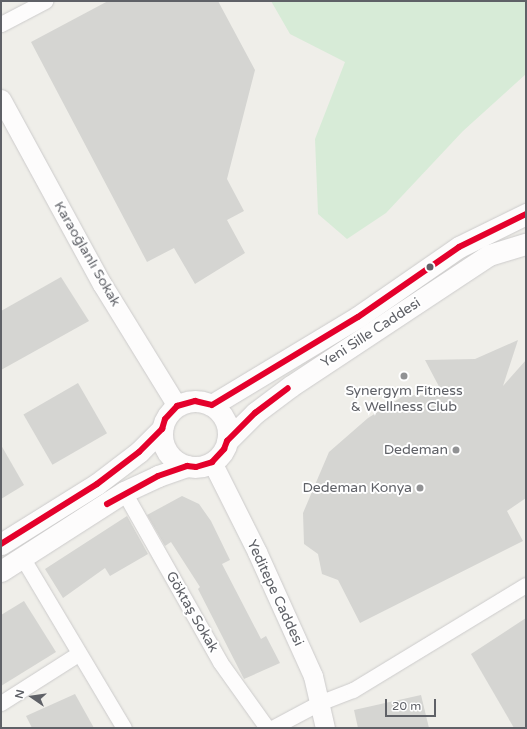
<!DOCTYPE html>
<html>
<head>
<meta charset="utf-8">
<style>
  body { margin:0 }
  #map { position:relative; width:527px; height:729px; overflow:hidden; background:#efeee9; font-family:"Varela Round",sans-serif }
  div>[style] { position:absolute }
  .green>* { inset:0; background:#d7ebd7 }
  .building>* { inset:0; background:#d5d5d2; transform-origin:0 0 }
  .roads { filter:drop-shadow(0 0 1px #cccbcb) drop-shadow(0 0 1px #cccbcb) }
  .minor>* { height:15px; margin:-7.5px; padding:0 7.5px; transform-origin:7.5px; border-radius:7.5px; background:#fdfcfc }
  .tertiary>* { height:19px; margin:-9.5px; padding:0 9.5px; transform-origin:9.5px; border-radius:9.5px; background:#fdfcfc }
  .secondary>* { height:21px; margin:-10.5px; padding:0 10.5px; transform-origin:10.5px; border-radius:10.5px; background:#fdfcfc }
  .secondary>.ring { margin:-10.5px; padding:0; box-sizing:content-box; background:none; border:21px solid #fdfcfc; border-radius:50% }
  .bus-1>* { height:6px; margin:-3px; padding:0 3px; transform-origin:3px; border-radius:3px; background:#e4002b }
  .dots>* { width:11px; height:11px; translate:-50% -50%; box-sizing:border-box; border:2px solid #fff; border-radius:50% }
  span { translate:-50% -50%; white-space:nowrap; text-align:center; line-height:1.15; -webkit-text-stroke:4px #fff; paint-order:stroke }
  .street-label { font-size:14px; color:#5f6167 }
  .poi-label { font-size:14px; color:#5f6167 }
  .right { translate:-100% -50%; text-align:right }
  .frame { position:absolute; inset:0; border:2px solid #5f6167; pointer-events:none }
  .north { position:absolute; left:12px; top:677px; width:40px; height:40px; -webkit-text-stroke:3px #fff; paint-order:stroke; rotate:283deg; font-size:11px; font-weight:700; line-height:16px; text-align:center; color:#5f6167 }
  .north::after { content:''; display:block; margin:auto; width:14px; height:18px; background:#5f6167; clip-path:polygon(50% 0,100% 100%,50% 72%,0 100%) }
  .scale { position:absolute; left:385px; top:699px; width:51px; height:18px; box-sizing:border-box; border:2px solid #5f6167; border-top:0; padding-left:5px; font-size:12px; line-height:14px; white-space:nowrap; color:#5f6167; -webkit-text-stroke:3px #fff; paint-order:stroke }
</style>
</head>
<body>
<div id="map">
  <div class="green">
    <div style="clip-path:polygon(271px 1px,526px 1px,526px 74px,463px 131px,386px 213px,347px 239px,318px 214px,315px 139px,345px 62px,290px 34px)"></div>
  </div>
  <div class="building">
    <div style="clip-path:polygon(108px 1px,218px 1px,255px 70px,227px 179px,244px 211px,227px 220px,245px 253px,195px 284px,174px 248px,147px 262px,31px 42px)"></div>
    <div style="clip-path:polygon(61px 277px,89px 321px,1px 370px,1px 311px)"></div>
    <div style="clip-path:polygon(518px 340px,503px 386px,526px 360px,526px 498px,507px 511px,523px 541px,360px 623px,338px 580px,322px 574px,318px 554px,304px 544px,303px 513px,329px 452px,368px 418px,405px 395px,444px 396px,425px 360px,475px 359px)"></div>
    <div style="left:78px;top:383px;width:58px;height:63px;rotate:60deg"></div>
    <div style="clip-path:polygon(1px 445px,24px 485px,1px 499px)"></div>
    <div style="clip-path:polygon(182px 496px,199px 504px,211px 521px,230px 560px,222px 564px,261px 639px,266px 636px,280px 663px,244px 679px,198px 589px,200px 587px,171px 542px,165px 546px,147px 515px)"></div>
    <div style="clip-path:polygon(127px 516px,148px 554px,110px 576px,105px 568px,63px 598px,45px 569px)"></div>
    <div style="clip-path:polygon(24px 601px,56px 652px,1px 686px,1px 615px)"></div>
    <div style="clip-path:polygon(526px 618px,526px 728px,514px 728px,471px 654px)"></div>
    <div style="clip-path:polygon(75px 694px,94px 728px,32px 728px,26px 716px)"></div>
    <div style="clip-path:polygon(421px 695px,429px 728px,358px 728px,354px 710px)"></div>
  </div>
  <div class="roads">
    <div class="minor">
      <div style="left:1px;top:24px;width:50px;rotate:-27.6deg"></div>
      <div style="left:124px;top:492px;width:195px;rotate:60.5deg"></div>
      <div style="left:220px;top:662px;width:81px;rotate:54.5deg"></div>
      <div style="left:22px;top:557px;width:199px;rotate:59.2deg"></div>
      <div style="left:1px;top:703px;width:91px;rotate:-32.5deg"></div>
      <div style="left:272px;top:728px;width:53px;rotate:-28deg"></div>
      <div style="left:319px;top:703px;width:36px;rotate:-21deg"></div>
      <div style="left:353px;top:690px;width:202px;rotate:-31.3deg"></div>
    </div>
    <div class="tertiary">
      <div style="left:1px;top:99px;width:211px;rotate:61.4deg"></div>
      <div style="left:102px;top:284px;width:143px;rotate:58.4deg"></div>
      <div style="left:212px;top:462px;width:101px;rotate:63.4deg"></div>
      <div style="left:257px;top:552px;width:136px;rotate:65.7deg"></div>
      <div style="left:313px;top:676px;width:53px;rotate:77deg"></div>
    </div>
    <div class="secondary">
      <div class="ring" style="left:162px;top:401px;width:45px;height:45px"></div>
      <div style="left:212px;top:405px;width:170px;rotate:-31.1deg"></div>
      <div style="left:358px;top:317px;width:123px;rotate:-34.7deg"></div>
      <div style="left:459px;top:247px;width:75px;rotate:-26.2deg"></div>
      <div style="left:227px;top:441px;width:40px;rotate:-45deg"></div>
      <div style="left:255px;top:413px;width:45px;rotate:-36.9deg"></div>
      <div style="left:291px;top:386px;width:237px;rotate:-33.5deg"></div>
      <div style="left:489px;top:255px;width:39px;rotate:-17deg"></div>
      <div style="left:1px;top:544px;width:113px;rotate:-32deg"></div>
      <div style="left:97px;top:484px;width:53px;rotate:-37.3deg"></div>
      <div style="left:139px;top:452px;width:33px;rotate:-45deg"></div>
      <div style="left:1px;top:571px;width:146px;rotate:-32.7deg"></div>
      <div style="left:124px;top:492px;width:38px;rotate:-25deg"></div>
      <div style="left:158px;top:476px;width:31px;rotate:-19deg"></div>
    </div>
  </div>
  <div class="bus-1">
    <div style="left:107px;top:504px;width:58px;rotate:-28.8deg"></div>
    <div style="left:158px;top:476px;width:31px;rotate:-19deg"></div>
    <div style="left:187px;top:466px;width:9px;rotate:6deg"></div>
    <div style="left:196px;top:467px;width:17px;rotate:-17deg"></div>
    <div style="left:212px;top:462px;width:18px;rotate:-47deg"></div>
    <div style="left:224px;top:449px;width:9px;rotate:-69deg"></div>
    <div style="left:227px;top:441px;width:40px;rotate:-45deg"></div>
    <div style="left:255px;top:413px;width:41px;rotate:-37.1deg"></div>
    <div style="left:1px;top:544px;width:113px;rotate:-32deg"></div>
    <div style="left:97px;top:484px;width:53px;rotate:-37.3deg"></div>
    <div style="left:139px;top:452px;width:33px;rotate:-45deg"></div>
    <div style="left:162px;top:429px;width:10px;rotate:-73deg"></div>
    <div style="left:165px;top:419px;width:18px;rotate:-47deg"></div>
    <div style="left:177px;top:406px;width:19px;rotate:-16deg"></div>
    <div style="left:195px;top:401px;width:17px;rotate:13deg"></div>
    <div style="left:212px;top:405px;width:170px;rotate:-31.1deg"></div>
    <div style="left:358px;top:317px;width:123px;rotate:-34.7deg"></div>
    <div style="left:459px;top:247px;width:75px;rotate:-26.2deg"></div>
  </div>
  <div class="dots">
    <div style="left:430px;top:267px;background:#5f6167"></div>
    <div style="left:404px;top:376px;background:#919294"></div>
    <div style="left:456px;top:450px;background:#919294"></div>
    <div style="left:420px;top:488px;background:#919294"></div>
  </div>
  <div class="street-label">
    <span style="left:87px;top:254px;rotate:60deg">Karaoğlanlı Sokak</span>
    <span style="left:371px;top:333px;rotate:-33deg">Yeni Sille Caddesi</span>
    <span style="left:275px;top:593px;rotate:65deg">Yeditepe Caddesi</span>
    <span style="left:192px;top:612px;rotate:60deg">Göktaş Sokak</span>
  </div>
  <div class="poi-label">
    <span style="left:404px;top:399px">Synergym Fitness<br>&amp; Wellness Club</span>
    <span class="right" style="left:448px;top:450px">Dedeman</span>
    <span class="right" style="left:412px;top:488px">Dedeman Konya</span>
  </div>
  <div class="frame"></div>
  <div class="north">N</div>
  <div class="scale">20 m</div>
</div>
</body>
</html>
